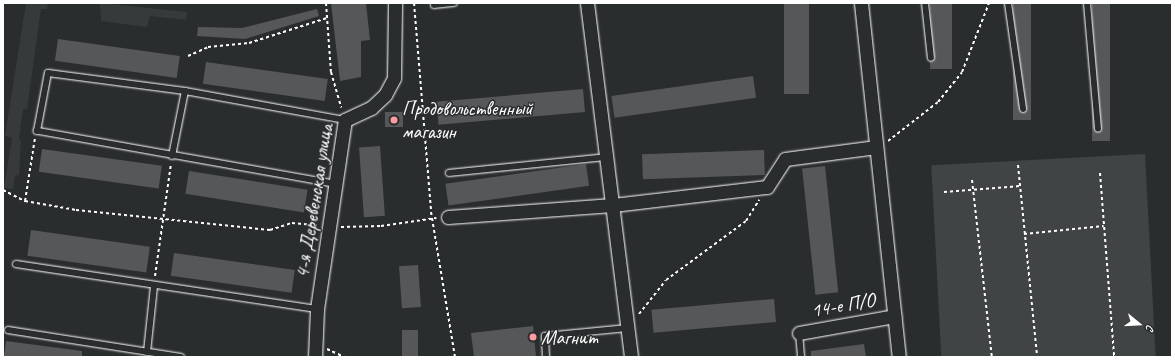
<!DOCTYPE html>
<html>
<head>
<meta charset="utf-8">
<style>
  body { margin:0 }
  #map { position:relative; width:1175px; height:360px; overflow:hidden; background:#2a2d2e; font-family:Caveat,sans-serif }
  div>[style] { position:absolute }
  .built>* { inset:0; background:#373a3b }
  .green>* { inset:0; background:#414445; transform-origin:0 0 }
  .building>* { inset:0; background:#555758; transform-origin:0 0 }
  .path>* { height:2px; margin-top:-1px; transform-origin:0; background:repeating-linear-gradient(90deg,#fff 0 3px,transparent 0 6px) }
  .roads { filter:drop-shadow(0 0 1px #fff) drop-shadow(0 0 1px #fff) }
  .service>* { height:6px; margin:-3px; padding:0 3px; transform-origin:3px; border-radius:3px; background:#2a2d2e }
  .minor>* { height:13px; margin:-6.5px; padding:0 6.5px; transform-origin:6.5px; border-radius:6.5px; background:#2a2d2e }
  .dots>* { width:11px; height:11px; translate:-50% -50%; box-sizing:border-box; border:2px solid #2a2d2e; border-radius:50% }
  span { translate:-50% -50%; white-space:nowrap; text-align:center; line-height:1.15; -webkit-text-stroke:3px #2a2d2e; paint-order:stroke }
  .poi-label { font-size:20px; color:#fff }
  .left { translate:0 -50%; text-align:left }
  .street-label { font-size:20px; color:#fff }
  .frame { position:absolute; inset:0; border:4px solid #fff; pointer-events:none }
  .north { position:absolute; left:1119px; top:304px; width:40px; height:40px; -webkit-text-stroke:3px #2a2d2e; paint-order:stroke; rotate:108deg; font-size:11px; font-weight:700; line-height:16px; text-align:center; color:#fff }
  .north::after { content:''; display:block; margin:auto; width:14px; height:18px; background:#fff; clip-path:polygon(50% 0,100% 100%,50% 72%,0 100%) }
</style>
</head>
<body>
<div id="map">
  <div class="built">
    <div style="clip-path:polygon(26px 3px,48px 3px,47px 9px,41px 9px,27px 109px,23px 109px,19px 139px,21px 140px,19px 175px,15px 176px,13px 189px,4px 188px,12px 138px,5px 136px)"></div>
    <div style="clip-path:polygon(100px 3px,187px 12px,186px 20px,150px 16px,147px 27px,101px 21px)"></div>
  </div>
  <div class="green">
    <div style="left:1145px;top:154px;width:203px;height:214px;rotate:87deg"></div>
  </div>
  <div class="building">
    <div style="clip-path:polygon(331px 3px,366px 3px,370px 40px,361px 41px,361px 77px,340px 81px)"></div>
    <div style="left:784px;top:3px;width:25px;height:91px"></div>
    <div style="left:930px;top:3px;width:22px;height:66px"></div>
    <div style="left:1013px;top:3px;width:18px;height:117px"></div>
    <div style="left:1092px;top:3px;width:18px;height:138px"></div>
    <div style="clip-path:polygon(317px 9px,319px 16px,245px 39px,197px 36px,198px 27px,242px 28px)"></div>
    <div style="left:58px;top:39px;width:123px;height:22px;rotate:8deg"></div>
    <div style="left:206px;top:62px;width:123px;height:22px;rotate:8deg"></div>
    <div style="left:753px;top:76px;width:22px;height:143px;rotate:82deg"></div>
    <div style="left:583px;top:89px;width:23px;height:147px;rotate:85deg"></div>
    <div style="left:385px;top:112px;width:18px;height:15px"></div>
    <div style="left:380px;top:146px;width:70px;height:21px;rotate:86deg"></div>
    <div style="left:42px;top:149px;width:121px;height:23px;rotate:8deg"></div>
    <div style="left:764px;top:150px;width:25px;height:122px;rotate:88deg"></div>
    <div style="left:586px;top:164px;width:22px;height:142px;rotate:82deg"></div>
    <div style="left:825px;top:166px;width:127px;height:23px;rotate:84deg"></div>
    <div style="left:189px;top:171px;width:120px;height:23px;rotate:9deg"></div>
    <div style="left:31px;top:230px;width:120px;height:26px;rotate:8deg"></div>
    <div style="left:174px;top:253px;width:122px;height:23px;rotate:8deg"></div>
    <div style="left:418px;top:265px;width:42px;height:19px;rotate:86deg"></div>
    <div style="left:774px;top:299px;width:23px;height:123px;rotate:85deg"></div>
    <div style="clip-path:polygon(533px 326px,536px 357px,474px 357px,471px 333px)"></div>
    <div style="left:402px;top:330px;width:16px;height:27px"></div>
    <div style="clip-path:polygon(6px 341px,82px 351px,82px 357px,4px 357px)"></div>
    <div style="clip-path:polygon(864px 344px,866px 357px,811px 357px,811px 351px)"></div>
  </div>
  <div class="path">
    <div style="left:326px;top:3px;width:69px;rotate:85.9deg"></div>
    <div style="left:331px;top:72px;width:37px;rotate:74deg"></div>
    <div style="left:414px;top:3px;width:210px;rotate:85.3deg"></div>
    <div style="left:431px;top:212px;width:147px;rotate:80.6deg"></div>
    <div style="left:188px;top:56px;width:22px;rotate:-24deg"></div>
    <div style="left:208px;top:47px;width:41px;rotate:-5.6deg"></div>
    <div style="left:249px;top:43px;width:82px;rotate:-17.8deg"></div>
    <div style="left:888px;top:141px;width:63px;rotate:-38deg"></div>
    <div style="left:938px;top:102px;width:38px;rotate:-51deg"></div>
    <div style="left:962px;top:72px;width:74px;rotate:-68.6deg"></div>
    <div style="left:1018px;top:165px;width:193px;rotate:84.3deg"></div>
    <div style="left:1100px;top:173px;width:185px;rotate:85.6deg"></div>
    <div style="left:972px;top:180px;width:178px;rotate:83.6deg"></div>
    <div style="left:3px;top:190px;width:25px;rotate:27deg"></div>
    <div style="left:25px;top:201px;width:52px;rotate:10deg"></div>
    <div style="left:76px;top:210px;width:195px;rotate:5.9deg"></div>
    <div style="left:270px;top:230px;width:23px;rotate:-18deg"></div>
    <div style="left:292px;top:223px;width:25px;rotate:5deg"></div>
    <div style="left:944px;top:192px;width:76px;rotate:-4.5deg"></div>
    <div style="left:25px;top:201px;width:64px;rotate:-81deg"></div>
    <div style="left:341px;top:227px;width:40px;rotate:-1.4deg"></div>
    <div style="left:381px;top:226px;width:56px;rotate:-8.3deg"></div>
    <div style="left:1024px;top:234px;width:80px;rotate:-5.7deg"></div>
    <div style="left:155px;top:276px;width:113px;rotate:-81.9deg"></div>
    <div style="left:639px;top:314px;width:43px;rotate:-51.5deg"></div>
    <div style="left:666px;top:280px;width:99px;rotate:-36.4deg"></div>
    <div style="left:746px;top:221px;width:25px;rotate:-58deg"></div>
    <div style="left:327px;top:349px;width:19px;rotate:25deg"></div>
  </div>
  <div class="roads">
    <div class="service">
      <div style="left:925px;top:3px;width:55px;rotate:83.8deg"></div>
      <div style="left:1008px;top:3px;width:107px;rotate:81.9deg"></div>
      <div style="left:1087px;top:3px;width:126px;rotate:85deg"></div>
      <div style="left:434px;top:5px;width:20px;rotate:-6deg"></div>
      <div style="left:172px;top:156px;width:66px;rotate:-78.7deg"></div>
      <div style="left:449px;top:173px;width:159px;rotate:-5.8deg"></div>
      <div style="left:336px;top:184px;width:304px;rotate:-169.9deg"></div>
      <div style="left:37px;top:131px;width:59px;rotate:-79.3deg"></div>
      <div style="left:48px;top:73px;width:138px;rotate:7.5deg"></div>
      <div style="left:185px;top:91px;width:163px;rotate:10.3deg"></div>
      <div style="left:16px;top:264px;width:304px;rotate:8.5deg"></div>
      <div style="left:8px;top:330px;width:175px;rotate:8.9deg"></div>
      <div style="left:799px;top:333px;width:24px;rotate:85deg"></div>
      <div style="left:147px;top:352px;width:66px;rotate:-83.9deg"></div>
      <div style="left:546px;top:357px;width:21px;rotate:-93deg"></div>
      <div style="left:545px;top:336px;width:83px;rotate:-5.5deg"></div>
    </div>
    <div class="minor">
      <div style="left:587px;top:3px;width:357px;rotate:82.9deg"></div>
      <div style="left:861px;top:3px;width:356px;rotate:83.9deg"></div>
      <div style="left:448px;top:217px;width:165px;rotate:-4.2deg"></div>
      <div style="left:613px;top:205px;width:155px;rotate:-6.7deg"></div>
      <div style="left:767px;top:187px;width:33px;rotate:-57deg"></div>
      <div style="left:785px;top:159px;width:92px;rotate:-7.5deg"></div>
      <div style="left:799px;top:333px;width:97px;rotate:-10.1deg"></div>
      <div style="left:315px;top:357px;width:48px;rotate:-87.6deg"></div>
      <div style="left:317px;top:309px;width:191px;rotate:-81.6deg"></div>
      <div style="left:345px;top:120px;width:29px;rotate:-25deg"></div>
      <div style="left:371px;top:108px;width:19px;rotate:-43deg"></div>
      <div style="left:385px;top:95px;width:19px;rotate:-62deg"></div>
      <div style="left:394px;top:78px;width:75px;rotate:-89.2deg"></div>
    </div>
  </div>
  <div class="dots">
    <div style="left:394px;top:120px;background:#ff9aa2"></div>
    <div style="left:533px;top:337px;background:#ff9aa2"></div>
  </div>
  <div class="poi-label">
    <span class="left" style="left:402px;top:120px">Продовольственный<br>магазин</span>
    <span class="left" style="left:541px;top:337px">Магнит</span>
  </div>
  <div class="street-label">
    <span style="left:314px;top:201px;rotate:-81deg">4-я Деревенская улица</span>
    <span style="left:843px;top:305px;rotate:-10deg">14-е П/О</span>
  </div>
  <div class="frame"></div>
  <div class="north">С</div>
</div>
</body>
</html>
